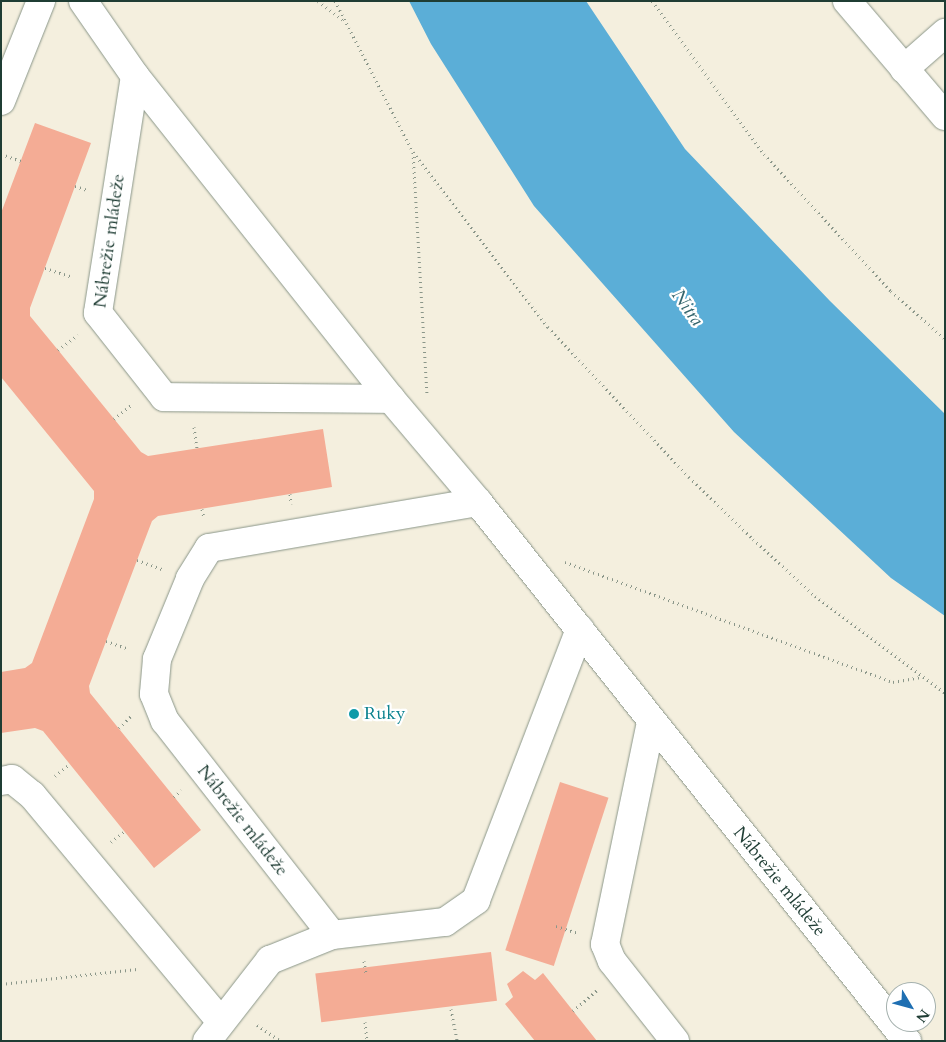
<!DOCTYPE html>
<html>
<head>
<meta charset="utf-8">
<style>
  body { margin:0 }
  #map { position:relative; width:946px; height:1042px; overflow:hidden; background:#f4efde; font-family:Cardo,serif }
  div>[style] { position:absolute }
  .water>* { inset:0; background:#5baed7 }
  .building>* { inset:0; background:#f4ac95; transform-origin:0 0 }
  .path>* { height:3px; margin-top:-1.5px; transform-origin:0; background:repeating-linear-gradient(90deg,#8a9689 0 1px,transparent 0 5px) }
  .roads { filter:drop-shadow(0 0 1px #8a9689) drop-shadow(0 0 1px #8a9689) }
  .street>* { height:28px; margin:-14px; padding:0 14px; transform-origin:14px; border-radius:14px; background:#fff }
  .secondary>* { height:28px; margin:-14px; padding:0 14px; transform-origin:14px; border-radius:14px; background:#fff }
  .dots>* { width:14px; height:14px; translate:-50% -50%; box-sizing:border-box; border:2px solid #fff; border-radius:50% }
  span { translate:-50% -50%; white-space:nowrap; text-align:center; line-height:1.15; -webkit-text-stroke:4.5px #fff; paint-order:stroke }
  .street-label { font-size:18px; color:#1f3d34 }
  .culture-label { font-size:18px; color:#0d838f }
  .left { translate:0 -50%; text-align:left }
  .water-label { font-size:19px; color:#34656d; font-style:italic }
  .frame { position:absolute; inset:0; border:2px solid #1f3d34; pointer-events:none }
  .north { position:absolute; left:886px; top:982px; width:50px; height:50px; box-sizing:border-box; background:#fff; border:1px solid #a5b1ae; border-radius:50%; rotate:127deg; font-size:14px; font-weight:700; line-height:20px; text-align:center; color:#1f3d34 }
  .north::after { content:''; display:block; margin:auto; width:18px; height:22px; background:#1f6fb2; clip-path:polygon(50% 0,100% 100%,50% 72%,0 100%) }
</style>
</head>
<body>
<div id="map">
  <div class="water">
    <div style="clip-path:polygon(409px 1px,586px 1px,685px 149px,830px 301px,945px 414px,945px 616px,891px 578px,734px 432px,534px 206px,431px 44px)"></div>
  </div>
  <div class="building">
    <div style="clip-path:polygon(35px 123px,91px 143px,30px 308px,30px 316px,58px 350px,141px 452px,148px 456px,323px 429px,332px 487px,158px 516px,152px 521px,89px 686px,90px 693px,201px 830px,154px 868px,43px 731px,35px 728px,1px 733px,1px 672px,25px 668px,32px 663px,94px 499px,94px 491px,1px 377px,1px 213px)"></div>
    <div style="left:560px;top:782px;width:51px;height:177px;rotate:18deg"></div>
    <div style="left:491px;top:952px;width:49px;height:177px;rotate:83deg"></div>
    <div style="clip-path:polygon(523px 971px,535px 980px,543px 973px,597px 1041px,535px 1041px,505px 1004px,513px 997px,507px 984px)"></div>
  </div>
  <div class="path">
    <div style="left:318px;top:1px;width:31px;rotate:37deg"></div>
    <div style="left:335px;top:1px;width:170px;rotate:62.7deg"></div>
    <div style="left:413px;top:152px;width:221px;rotate:52.4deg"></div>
    <div style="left:548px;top:327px;width:206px;rotate:46.8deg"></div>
    <div style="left:689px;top:477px;width:89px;rotate:44.1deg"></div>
    <div style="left:753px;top:539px;width:84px;rotate:42.6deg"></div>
    <div style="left:815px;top:596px;width:162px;rotate:36.7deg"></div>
    <div style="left:652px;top:1px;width:190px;rotate:53.8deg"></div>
    <div style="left:764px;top:154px;width:187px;rotate:47.2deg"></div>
    <div style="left:891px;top:291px;width:72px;rotate:41.6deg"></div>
    <div style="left:413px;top:152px;width:241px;rotate:86.7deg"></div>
    <div style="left:1px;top:154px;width:21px;rotate:19deg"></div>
    <div style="left:75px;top:186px;width:13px;rotate:18deg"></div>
    <div style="left:45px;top:268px;width:29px;rotate:18deg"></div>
    <div style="left:58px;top:350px;width:25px;rotate:-37deg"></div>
    <div style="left:114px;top:419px;width:22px;rotate:-39deg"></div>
    <div style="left:194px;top:427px;width:22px;rotate:82deg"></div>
    <div style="left:290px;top:494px;width:10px;rotate:84deg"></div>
    <div style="left:202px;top:509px;width:9px;rotate:77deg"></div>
    <div style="left:137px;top:560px;width:27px;rotate:20deg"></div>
    <div style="left:565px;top:562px;width:349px;rotate:20.1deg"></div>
    <div style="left:893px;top:682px;width:27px;rotate:-10deg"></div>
    <div style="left:106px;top:641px;width:24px;rotate:19deg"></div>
    <div style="left:119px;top:728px;width:17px;rotate:-45deg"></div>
    <div style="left:55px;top:776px;width:19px;rotate:-39deg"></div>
    <div style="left:174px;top:797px;width:10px;rotate:-45deg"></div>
    <div style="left:111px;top:842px;width:16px;rotate:-38deg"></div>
    <div style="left:556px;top:926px;width:22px;rotate:18deg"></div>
    <div style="left:364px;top:961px;width:12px;rotate:81deg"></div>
    <div style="left:1px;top:984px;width:137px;rotate:-6.3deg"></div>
    <div style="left:451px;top:1009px;width:33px;rotate:79deg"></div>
    <div style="left:573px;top:1011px;width:32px;rotate:-41deg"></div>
    <div style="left:365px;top:1022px;width:19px;rotate:84deg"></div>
    <div style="left:257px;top:1025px;width:29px;rotate:34deg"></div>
  </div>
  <div class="roads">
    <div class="street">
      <div style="left:83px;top:1px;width:91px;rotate:55.3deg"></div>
      <div style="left:135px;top:76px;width:412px;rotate:51.6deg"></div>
      <div style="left:391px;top:399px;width:135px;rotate:49.8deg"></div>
      <div style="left:478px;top:502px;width:689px;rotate:51.48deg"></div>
      <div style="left:904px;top:69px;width:55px;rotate:-41.3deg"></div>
      <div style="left:135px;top:76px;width:240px;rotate:98.9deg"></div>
      <div style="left:98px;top:313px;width:107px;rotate:51.8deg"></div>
      <div style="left:164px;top:397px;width:227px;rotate:0.5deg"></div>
      <div style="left:1px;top:101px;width:108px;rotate:-68.2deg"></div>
      <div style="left:478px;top:502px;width:273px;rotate:170.3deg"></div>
      <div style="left:209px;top:548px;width:36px;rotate:122deg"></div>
      <div style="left:190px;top:579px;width:87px;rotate:112.4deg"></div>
      <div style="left:157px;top:659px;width:35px;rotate:95deg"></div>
      <div style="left:154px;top:694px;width:29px;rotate:68deg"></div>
      <div style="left:165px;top:721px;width:271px;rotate:52deg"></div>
      <div style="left:332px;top:935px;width:114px;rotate:-6.6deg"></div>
      <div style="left:445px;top:922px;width:38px;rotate:-35deg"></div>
      <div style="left:476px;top:900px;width:290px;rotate:-69deg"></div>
      <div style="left:651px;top:722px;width:227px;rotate:101.7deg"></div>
      <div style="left:605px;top:944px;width:18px;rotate:68deg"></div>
      <div style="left:612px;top:961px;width:102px;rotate:51.8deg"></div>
      <div style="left:1px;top:781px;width:11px;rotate:-10deg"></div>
      <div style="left:12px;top:779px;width:26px;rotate:39deg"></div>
      <div style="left:32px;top:795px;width:295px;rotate:50.2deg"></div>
      <div style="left:207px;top:1041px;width:103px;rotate:-52.1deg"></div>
      <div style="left:270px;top:960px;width:67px;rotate:-22deg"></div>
    </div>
    <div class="secondary">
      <div style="left:847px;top:1px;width:151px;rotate:49.6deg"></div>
    </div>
  </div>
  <div class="dots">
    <div style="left:354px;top:714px;background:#0f9aa8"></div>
  </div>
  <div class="street-label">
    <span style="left:110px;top:241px;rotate:-82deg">Nábrežie mládeže</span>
    <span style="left:242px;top:821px;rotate:52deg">Nábrežie mládeže</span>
    <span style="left:779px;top:882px;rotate:51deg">Nábrežie mládeže</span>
  </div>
  <div class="culture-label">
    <span class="left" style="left:364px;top:714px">Ruky</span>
  </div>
  <div class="water-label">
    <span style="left:687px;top:308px;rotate:54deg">Nitra</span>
  </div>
  <div class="frame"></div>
  <div class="north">N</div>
</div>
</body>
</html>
